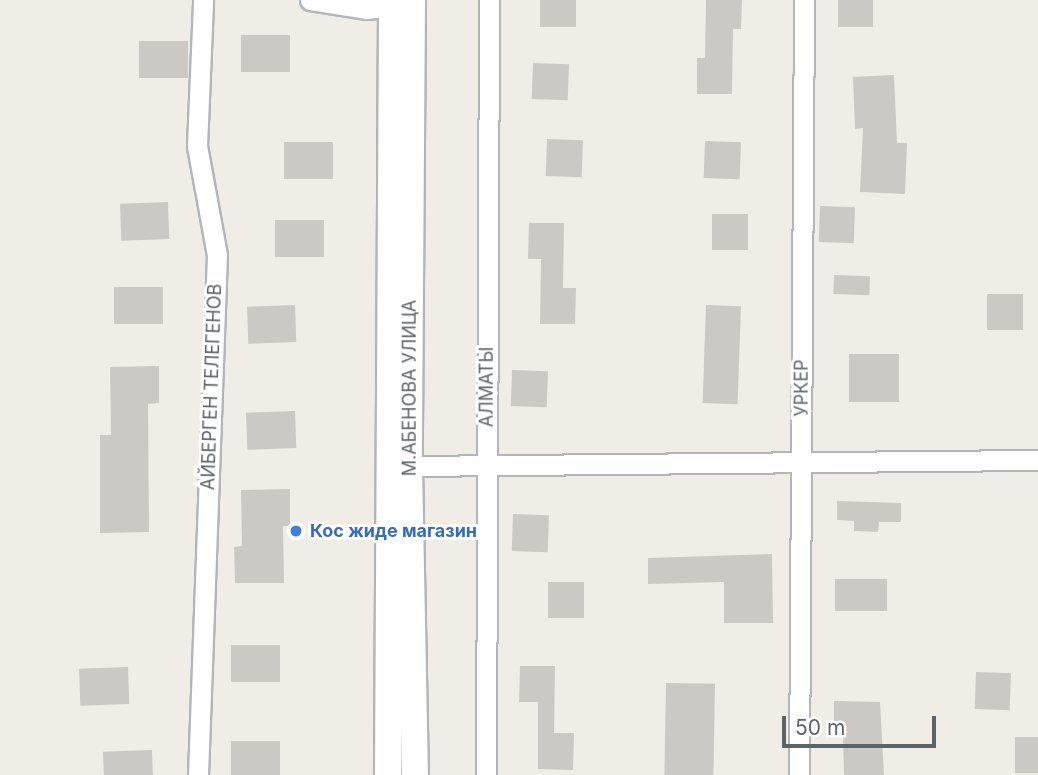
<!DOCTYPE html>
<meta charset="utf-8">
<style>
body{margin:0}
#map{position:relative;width:1038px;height:775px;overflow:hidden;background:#f0ede7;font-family:Inter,sans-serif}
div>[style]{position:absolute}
.building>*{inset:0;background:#ccc8c4;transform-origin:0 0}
.roads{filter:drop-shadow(2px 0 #b2b5b9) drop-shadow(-2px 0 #b2b5b9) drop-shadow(0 2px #b2b5b9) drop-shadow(0 -2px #b2b5b9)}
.minor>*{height:19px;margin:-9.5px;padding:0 9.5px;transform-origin:9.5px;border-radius:9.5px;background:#fff}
.secondary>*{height:26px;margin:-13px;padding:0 13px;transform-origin:13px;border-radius:13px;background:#fff}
.dots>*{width:19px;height:19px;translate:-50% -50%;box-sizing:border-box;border:4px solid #fff;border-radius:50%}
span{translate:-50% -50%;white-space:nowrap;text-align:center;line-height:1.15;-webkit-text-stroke:6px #fff;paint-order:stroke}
.street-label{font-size:18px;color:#5e6367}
.shop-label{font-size:18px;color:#366cbe;font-weight:700}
.left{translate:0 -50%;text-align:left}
.scale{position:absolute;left:782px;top:716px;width:154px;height:32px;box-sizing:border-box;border:4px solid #5e6367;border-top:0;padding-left:9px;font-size:21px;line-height:24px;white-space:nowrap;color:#5e6367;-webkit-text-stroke:5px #fff;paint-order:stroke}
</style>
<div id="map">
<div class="building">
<i style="left:540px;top:0;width:36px;height:27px"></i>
<i style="clip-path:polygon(706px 0,742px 0,741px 29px,733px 29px,732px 94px,697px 94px,697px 58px,705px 58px)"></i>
<i style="left:838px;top:0;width:35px;height:27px"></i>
<i style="left:241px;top:35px;width:49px;height:37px"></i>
<i style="left:188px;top:41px;width:37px;height:49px;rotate:90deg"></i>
<i style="left:533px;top:63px;width:36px;height:36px;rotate:2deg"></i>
<i style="clip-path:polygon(894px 75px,897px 143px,907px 143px,905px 194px,860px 192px,863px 128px,855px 129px,853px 77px)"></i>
<i style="left:547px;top:139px;width:36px;height:37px;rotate:2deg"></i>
<i style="left:705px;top:141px;width:36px;height:37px;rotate:2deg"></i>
<i style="left:333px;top:142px;width:37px;height:49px;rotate:90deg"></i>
<i style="left:168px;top:202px;width:37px;height:48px;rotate:88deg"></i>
<i style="left:820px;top:206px;width:35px;height:36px;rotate:2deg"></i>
<i style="left:712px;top:214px;width:36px;height:36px"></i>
<i style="left:324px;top:220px;width:37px;height:49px;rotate:90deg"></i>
<i style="clip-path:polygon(529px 223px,564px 223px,563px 288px,576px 288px,575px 324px,540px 324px,541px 259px,528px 259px)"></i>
<i style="left:834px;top:275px;width:36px;height:19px;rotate:2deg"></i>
<i style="left:163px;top:287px;width:37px;height:49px;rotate:90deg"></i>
<i style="left:987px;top:294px;width:36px;height:36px"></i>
<i style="left:295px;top:305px;width:37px;height:48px;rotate:88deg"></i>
<i style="left:706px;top:305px;width:35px;height:98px;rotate:2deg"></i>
<i style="left:849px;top:354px;width:50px;height:48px"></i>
<i style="clip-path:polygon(159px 366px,159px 403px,148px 404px,149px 532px,100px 533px,100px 435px,111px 435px,110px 367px)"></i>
<i style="left:512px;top:370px;width:36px;height:36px;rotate:2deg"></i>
<i style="left:295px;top:411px;width:37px;height:49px;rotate:88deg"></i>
<i style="clip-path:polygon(290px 489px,290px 526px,283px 526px,284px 583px,235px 583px,234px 547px,242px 546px,241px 490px)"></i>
<i style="clip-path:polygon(837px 501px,901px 503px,901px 522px,879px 522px,878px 532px,854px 531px,854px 521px,837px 520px)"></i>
<i style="left:513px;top:514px;width:36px;height:37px;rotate:2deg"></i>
<i style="clip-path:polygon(772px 554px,773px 623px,724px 623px,724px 582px,648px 584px,648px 558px)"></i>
<i style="left:887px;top:579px;width:32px;height:52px;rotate:90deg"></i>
<i style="left:548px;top:582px;width:36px;height:36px"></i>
<i style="left:280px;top:645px;width:37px;height:49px;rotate:90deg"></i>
<i style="clip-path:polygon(520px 666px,555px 666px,554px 733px,574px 733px,573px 770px,538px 769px,538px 702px,519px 702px)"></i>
<i style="left:128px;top:667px;width:37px;height:49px;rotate:88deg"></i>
<i style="left:976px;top:672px;width:35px;height:37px;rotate:2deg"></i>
<i style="left:666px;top:683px;width:49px;height:92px;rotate:1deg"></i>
<i style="clip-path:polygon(834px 701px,880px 702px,884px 775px,844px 775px,843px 736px,834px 736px)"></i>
<i style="left:1015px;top:737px;width:23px;height:36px"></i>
<i style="left:280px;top:741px;width:34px;height:49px;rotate:90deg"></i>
<i style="left:152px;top:750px;width:25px;height:49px;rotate:88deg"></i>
</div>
<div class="roads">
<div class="minor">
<i style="left:310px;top:0;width:58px;rotate:9deg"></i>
<i style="left:367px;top:9px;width:25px;rotate:-7deg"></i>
<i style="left:409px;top:466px;width:629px;rotate:-0.55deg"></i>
<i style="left:198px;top:775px;width:520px;rotate:-87.91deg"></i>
<i style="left:217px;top:255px;width:111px;rotate:-100.4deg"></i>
<i style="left:197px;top:146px;width:146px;rotate:-87.6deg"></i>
<i style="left:486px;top:775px;width:775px;rotate:-89.78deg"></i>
<i style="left:799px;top:775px;width:775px;rotate:-89.63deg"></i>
</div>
<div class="secondary">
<i style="left:412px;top:0;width:466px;rotate:90.4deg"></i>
<i style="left:409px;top:466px;width:309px;rotate:88.9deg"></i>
<i style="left:388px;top:775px;width:775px;rotate:-89.7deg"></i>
</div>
</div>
<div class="dots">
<i style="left:296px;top:531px;background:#3f7fe0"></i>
</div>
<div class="street-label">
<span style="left:212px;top:387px;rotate:-88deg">АЙБЕРГЕН ТЕЛЕГЕНОВ</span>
<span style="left:487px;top:387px;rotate:-90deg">АЛМАТЫ</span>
<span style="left:410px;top:388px;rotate:-90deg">М.АБЕНОВА УЛИЦА</span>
<span style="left:802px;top:388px;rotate:-90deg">УРКЕР</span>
</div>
<div class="shop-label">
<span class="left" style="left:310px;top:531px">Кос жиде магазин</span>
</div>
<div class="scale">50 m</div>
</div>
